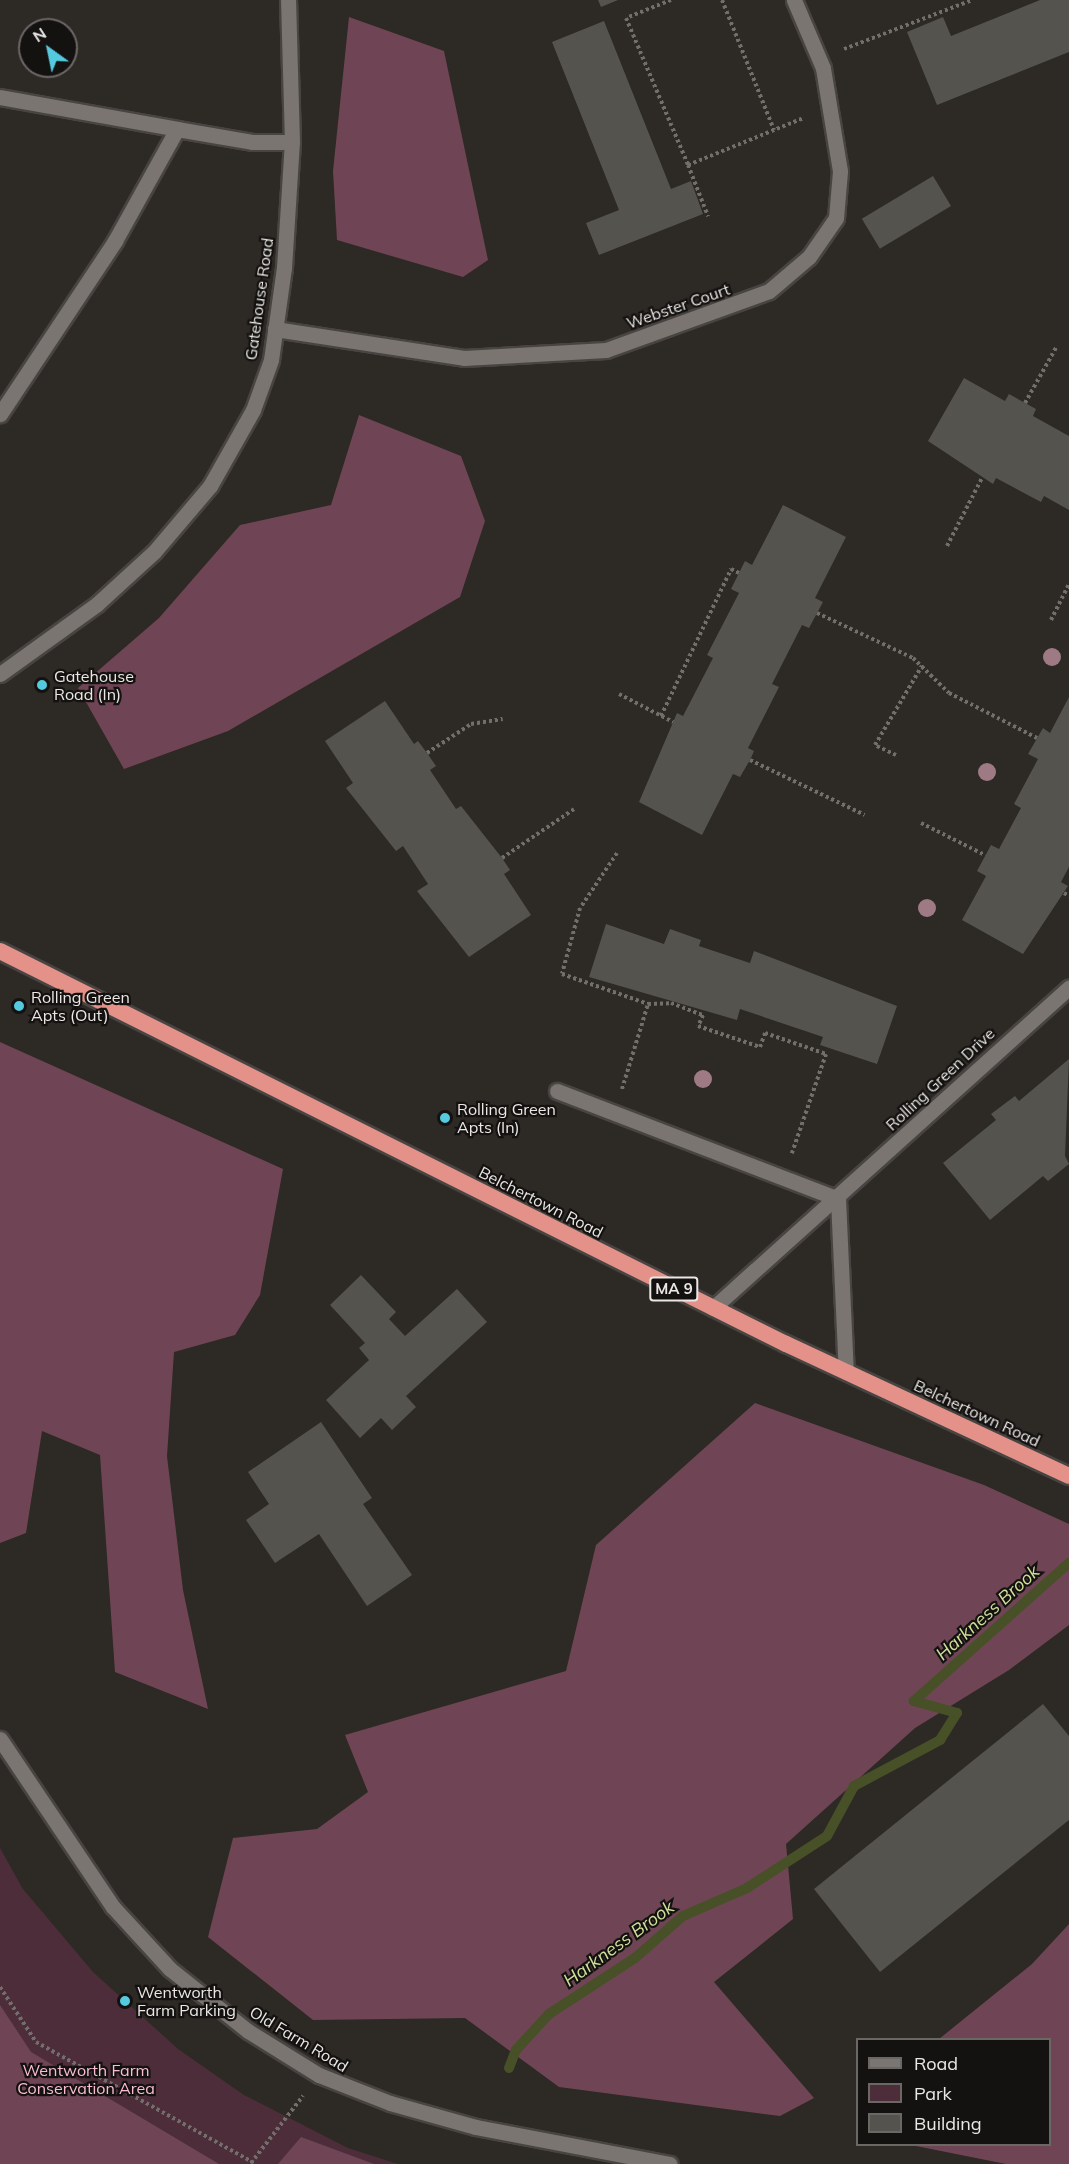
<!DOCTYPE html>
<style>
body{margin:0}
#map{position:relative;width:1069px;height:2164px;overflow:hidden;background:#2d2925;font-family:Mulish,sans-serif}
div>[style]{position:absolute}
.green>*{inset:0;background:#4d2d39}
.forest>*{inset:0;background:#6f4555}
.stream>*{height:10px;margin:-5px;padding:0 5px;transform-origin:5px;border-radius:5px;background:#475027}
.building>*{inset:0;background:#55534d;transform-origin:0 0}
.path>*{height:4px;margin-top:-2px;transform-origin:0;background:repeating-linear-gradient(90deg,#726e6b 0 3px,transparent 0 6px)}
.roads{filter:drop-shadow(2px 0 #484442) drop-shadow(-2px 0 #484442) drop-shadow(0 2px #484442) drop-shadow(0 -2px #484442)}
.service>*{height:15px;margin:-7.5px;padding:0 7.5px;transform-origin:7.5px;border-radius:7.5px;background:#7b7571}
.minor>*{height:15px;margin:-7.5px;padding:0 7.5px;transform-origin:7.5px;border-radius:7.5px;background:#7b7571}
.trunk>*{height:16px;margin:-8px;padding:0 8px;transform-origin:8px;border-radius:8px;background:#e49289}
.trees>*{width:18px;height:18px;margin:-9px;border-radius:50%;background:#9e7a85}
.dots>*{width:16px;height:16px;translate:-50% -50%;box-sizing:border-box;border:3px solid #141210;border-radius:50%}
span{translate:-50% -50%;white-space:nowrap;text-align:center;line-height:1.15;-webkit-text-stroke:4.5px #141210;paint-order:stroke}
.shield-label span{padding:2px 4px;background:#141210;border:2px solid;border-radius:4px;-webkit-text-stroke-width:0}
.shield-label{font-size:15px;color:#eae7e5;font-weight:700}
.street-label{font-size:16px;color:#eae7e5}
.poi-label{font-size:16px;color:#eae7e5}
.left{translate:0 -50%;text-align:left}
.park-label{font-size:16px;color:#fabdd3}
.water-label{font-size:18px;color:#d1e19b;font-style:italic}
.legend{position:absolute;left:856px;top:2038px;width:195px;height:108px;box-sizing:border-box;background:#141210;border:2px solid #6a6765;margin:0;padding:8px 10px;list-style:none;font-size:18px;color:#eae7e5}
.legend li{display:flex;align-items:center;gap:12px;height:30px}
.legend b{width:30px;border:2px solid #6a6765}
.north{position:absolute;left:18px;top:18px;width:60px;height:60px;box-sizing:border-box;background:#141210;border:2px solid #6a6765;border-radius:50%;rotate:327deg;font-size:16px;font-weight:700;line-height:24px;text-align:center;color:#eae7e5}
.north::after{content:'';display:block;margin:auto;width:21px;height:27px;background:#55cadf;clip-path:polygon(50% 0,100% 100%,50% 72%,0 100%)}
</style>
<div id="map">
<div class="green">
<i style="clip-path:polygon(0 1848px,23px 1889px,93px 1972px,178px 2049px,244px 2095px,348px 2148px,398px 2164px,0 2164px)"></i>
</div>
<div class="forest">
<i style="clip-path:polygon(349px 17px,444px 51px,488px 260px,463px 277px,337px 240px,333px 171px)"></i>
<i style="clip-path:polygon(359px 415px,461px 456px,485px 521px,460px 597px,228px 731px,124px 769px,78px 688px,159px 618px,240px 525px,331px 505px)"></i>
<i style="clip-path:polygon(0 1042px,283px 1169px,260px 1295px,235px 1335px,174px 1352px,167px 1456px,183px 1590px,208px 1709px,115px 1672px,100px 1455px,42px 1431px,26px 1533px,0 1543px)"></i>
<i style="clip-path:polygon(755px 1403px,984px 1485px,1069px 1524px,1069px 1625px,1009px 1670px,915px 1728px,786px 1844px,793px 1919px,714px 1982px,814px 2098px,780px 2116px,559px 2087px,465px 2018px,313px 2020px,208px 1937px,233px 1838px,317px 1829px,368px 1792px,345px 1735px,566px 1671px,596px 1545px)"></i>
<i style="clip-path:polygon(1069px 1924px,1069px 2164px,1006px 2164px,911px 2145px,1050px 2144px,1050px 2040px,939px 2039px,1032px 1964px)"></i>
<i style="clip-path:polygon(0 2005px,31px 2052px,219px 2164px,0 2164px)"></i>
<i style="clip-path:polygon(301px 2137px,374px 2164px,278px 2164px)"></i>
</div>
<div class="stream">
<i style="left:509px;top:2068px;width:19px;rotate:-69deg"></i>
<i style="left:516px;top:2050px;width:49px;rotate:-47.5deg"></i>
<i style="left:549px;top:2014px;width:103px;rotate:-33.1deg"></i>
<i style="left:635px;top:1958px;width:64px;rotate:-41.2deg"></i>
<i style="left:683px;top:1916px;width:70px;rotate:-23.6deg"></i>
<i style="left:747px;top:1888px;width:95px;rotate:-33deg"></i>
<i style="left:827px;top:1836px;width:57px;rotate:-61.6deg"></i>
<i style="left:854px;top:1786px;width:98px;rotate:-28.1deg"></i>
<i style="left:940px;top:1740px;width:32px;rotate:-58deg"></i>
<i style="left:957px;top:1713px;width:45px;rotate:-164.4deg"></i>
<i style="left:914px;top:1701px;width:208px;rotate:-41.7deg"></i>
</div>
<div class="building">
<i style="clip-path:polygon(598px 0,618px 0,601px 7px)"></i>
<i style="clip-path:polygon(1040px 0,1069px 0,1069px 52px,937px 105px,907px 32px,943px 17px,951px 36px)"></i>
<i style="clip-path:polygon(604px 21px,671px 189px,691px 181px,703px 214px,599px 255px,586px 223px,619px 210px,552px 42px)"></i>
<i style="left:933px;top:176px;width:35px;height:83px;rotate:59deg"></i>
<i style="clip-path:polygon(964px 378px,1005px 401px,1009px 394px,1025px 403px,1036px 409px,1033px 416px,1069px 436px,1069px 510px,1044px 496px,1041px 502px,996px 478px,993px 484px,928px 441px)"></i>
<i style="clip-path:polygon(783px 505px,846px 537px,815px 598px,823px 602px,809px 628px,802px 625px,772px 684px,779px 687px,748px 748px,754px 751px,750px 760px,740px 777px,733px 774px,702px 835px,639px 802px,677px 713px,683px 716px,713px 658px,707px 655px,739px 593px,731px 589px,745px 561px,752px 565px)"></i>
<i style="clip-path:polygon(1069px 697px,1069px 867px,1061px 882px,1068px 886px,1023px 954px,962px 920px,986px 876px,977px 871px,991px 845px,999px 849px,1021px 808px,1014px 804px,1038px 759px,1028px 754px,1043px 728px,1050px 733px)"></i>
<i style="clip-path:polygon(385px 701px,414px 744px,418px 741px,427px 753px,436px 766px,430px 770px,456px 809px,461px 806px,502px 858px,510px 870px,504px 874px,531px 915px,469px 957px,417px 891px,428px 884px,403px 846px,396px 851px,346px 788px,353px 783px,325px 741px)"></i>
<i style="clip-path:polygon(606px 924px,664px 944px,670px 929px,701px 940px,699px 946px,750px 963px,754px 951px,897px 1006px,877px 1064px,820px 1045px,823px 1037px,740px 1009px,737px 1020px,589px 977px)"></i>
<i style="clip-path:polygon(1069px 1059px,1065px 1156px,1069px 1164px,1048px 1181px,1043px 1176px,990px 1220px,943px 1163px,996px 1120px,991px 1114px,1015px 1096px,1019px 1101px)"></i>
<i style="clip-path:polygon(361px 1275px,396px 1312px,389px 1319px,405px 1336px,457px 1289px,487px 1322px,406px 1396px,416px 1407px,392px 1430px,381px 1418px,360px 1438px,326px 1400px,369px 1360px,359px 1348px,365px 1343px,330px 1305px)"></i>
<i style="clip-path:polygon(321px 1422px,372px 1498px,363px 1504px,412px 1575px,367px 1606px,319px 1534px,275px 1563px,246px 1520px,269px 1504px,248px 1472px)"></i>
<i style="clip-path:polygon(1043px 1704px,1069px 1736px,1069px 1820px,880px 1972px,814px 1889px)"></i>
</div>
<div class="path">
<i style="left:671px;top:0;width:48px;rotate:158.2deg"></i>
<i style="left:626px;top:18px;width:160px;rotate:67.1deg"></i>
<i style="left:688px;top:165px;width:125px;rotate:-22.1deg"></i>
<i style="left:722px;top:0;width:140px;rotate:68.2deg"></i>
<i style="left:844px;top:49px;width:137px;rotate:-20.9deg"></i>
<i style="left:688px;top:165px;width:55px;rotate:68.6deg"></i>
<i style="left:1025px;top:403px;width:65px;rotate:-60.7deg"></i>
<i style="left:947px;top:546px;width:76px;rotate:-62.8deg"></i>
<i style="left:817px;top:613px;width:106px;rotate:25.1deg"></i>
<i style="left:913px;top:658px;width:50px;rotate:44.2deg"></i>
<i style="left:949px;top:693px;width:99px;rotate:27.1deg"></i>
<i style="left:1051px;top:620px;width:40px;rotate:-63.4deg"></i>
<i style="left:619px;top:694px;width:61px;rotate:27.4deg"></i>
<i style="left:661px;top:716px;width:163px;rotate:-64.5deg"></i>
<i style="left:731px;top:569px;width:9px;rotate:27deg"></i>
<i style="left:427px;top:753px;width:53px;rotate:-33.4deg"></i>
<i style="left:471px;top:724px;width:32px;rotate:-9deg"></i>
<i style="left:896px;top:755px;width:23px;rotate:-155deg"></i>
<i style="left:875px;top:745px;width:92px;rotate:-59.3deg"></i>
<i style="left:750px;top:760px;width:127px;rotate:25.6deg"></i>
<i style="left:921px;top:823px;width:72px;rotate:26.6deg"></i>
<i style="left:617px;top:853px;width:66px;rotate:123.9deg"></i>
<i style="left:580px;top:908px;width:68px;rotate:105.3deg"></i>
<i style="left:562px;top:974px;width:91px;rotate:19.2deg"></i>
<i style="left:648px;top:1004px;width:23px;rotate:-2deg"></i>
<i style="left:671px;top:1003px;width:34px;rotate:21deg"></i>
<i style="left:703px;top:1015px;width:12px;rotate:114deg"></i>
<i style="left:698px;top:1026px;width:65px;rotate:18.7deg"></i>
<i style="left:760px;top:1047px;width:15px;rotate:-70deg"></i>
<i style="left:765px;top:1033px;width:65px;rotate:19deg"></i>
<i style="left:826px;top:1054px;width:105px;rotate:109deg"></i>
<i style="left:502px;top:858px;width:87px;rotate:-34.2deg"></i>
<i style="left:1064px;top:893px;width:6px;rotate:31deg"></i>
<i style="left:622px;top:1089px;width:89px;rotate:-73deg"></i>
<i style="left:0;top:1987px;width:66px;rotate:56.8deg"></i>
<i style="left:36px;top:2042px;width:252px;rotate:29deg"></i>
<i style="left:251px;top:2163px;width:85px;rotate:-52.2deg"></i>
</div>
<div class="roads">
<div class="service">
<i style="left:0;top:97px;width:180px;rotate:10.2deg"></i>
<i style="left:177px;top:129px;width:128px;rotate:119deg"></i>
<i style="left:115px;top:241px;width:208px;rotate:123.6deg"></i>
<i style="left:177px;top:129px;width:76px;rotate:9.8deg"></i>
<i style="left:252px;top:142px;width:40px"></i>
<i style="left:557px;top:1091px;width:301px;rotate:21deg"></i>
</div>
<div class="minor">
<i style="left:275px;top:329px;width:191px;rotate:8.7deg"></i>
<i style="left:464px;top:358px;width:142px;rotate:-3.2deg"></i>
<i style="left:606px;top:350px;width:173px;rotate:-19.9deg"></i>
<i style="left:769px;top:291px;width:52px;rotate:-40.4deg"></i>
<i style="left:809px;top:257px;width:47px;rotate:-55.3deg"></i>
<i style="left:836px;top:218px;width:47px;rotate:-85.1deg"></i>
<i style="left:840px;top:171px;width:104px;rotate:-99.4deg"></i>
<i style="left:823px;top:68px;width:74px;rotate:-113.1deg"></i>
<i style="left:0;top:674px;width:120px;rotate:-35.8deg"></i>
<i style="left:97px;top:604px;width:77px;rotate:-42.4deg"></i>
<i style="left:154px;top:552px;width:87px;rotate:-49.7deg"></i>
<i style="left:210px;top:486px;width:87px;rotate:-60.5deg"></i>
<i style="left:253px;top:410px;width:53px;rotate:-70.2deg"></i>
<i style="left:271px;top:360px;width:93px;rotate:-82deg"></i>
<i style="left:284px;top:268px;width:126px;rotate:-86.4deg"></i>
<i style="left:292px;top:142px;width:142px;rotate:-91.6deg"></i>
<i style="left:838px;top:1199px;width:173px;rotate:87.4deg"></i>
<i style="left:713px;top:1308px;width:479px;rotate:-42deg"></i>
<i style="left:0;top:1739px;width:202px;rotate:56.1deg"></i>
<i style="left:113px;top:1907px;width:84px;rotate:47.4deg"></i>
<i style="left:170px;top:1969px;width:100px;rotate:38.5deg"></i>
<i style="left:248px;top:2031px;width:84px;rotate:31.8deg"></i>
<i style="left:319px;top:2075px;width:76px;rotate:21.5deg"></i>
<i style="left:390px;top:2103px;width:89px;rotate:15.6deg"></i>
<i style="left:476px;top:2127px;width:197px;rotate:10.8deg"></i>
</div>
<div class="trunk">
<i style="left:0;top:951px;width:879px;rotate:26.57deg"></i>
<i style="left:786px;top:1344px;width:312px;rotate:25deg"></i>
</div>
</div>
<div class="trees">
<i style="left:1052px;top:657px"></i>
<i style="left:987px;top:772px"></i>
<i style="left:927px;top:908px"></i>
<i style="left:703px;top:1079px"></i>
</div>
<div class="dots">
<i style="left:42px;top:685px;background:#55cadf"></i>
<i style="left:19px;top:1006px;background:#55cadf"></i>
<i style="left:445px;top:1118px;background:#55cadf"></i>
<i style="left:125px;top:2001px;background:#55cadf"></i>
</div>
<div class="shield-label">
<span style="left:674px;top:1289px">MA 9</span>
</div>
<div class="street-label">
<span style="left:259px;top:299px;rotate:-82deg">Gatehouse Road</span>
<span style="left:678px;top:306px;rotate:-19deg">Webster Court</span>
<span style="left:940px;top:1079px;rotate:-43deg">Rolling Green Drive</span>
<span style="left:541px;top:1202px;rotate:27deg">Belchertown Road</span>
<span style="left:977px;top:1413px;rotate:25deg">Belchertown Road</span>
<span style="left:299px;top:2039px;rotate:31deg">Old Farm Road</span>
</div>
<div class="poi-label">
<span class="left" style="left:54px;top:685px">Gatehouse<br>Road (In)</span>
<span class="left" style="left:31px;top:1006px">Rolling Green<br>Apts (Out)</span>
<span class="left" style="left:457px;top:1118px">Rolling Green<br>Apts (In)</span>
<span class="left" style="left:137px;top:2001px">Wentworth<br>Farm Parking</span>
</div>
<div class="park-label">
<span style="left:86px;top:2079px">Wentworth Farm<br>Conservation Area</span>
</div>
<div class="water-label">
<span style="left:988px;top:1613px;rotate:-42deg">Harkness Brook</span>
<span style="left:619px;top:1944px;rotate:-36deg">Harkness Brook</span>
</div>
<ul class="legend">
<li><b style="height:8px;background:#7b7571"></b>Road</li>
<li><b style="height:16px;background:#4d2d39"></b>Park</li>
<li><b style="height:16px;background:#55534d"></b>Building</li>
</ul>
<div class="north">N</div>
</div>
